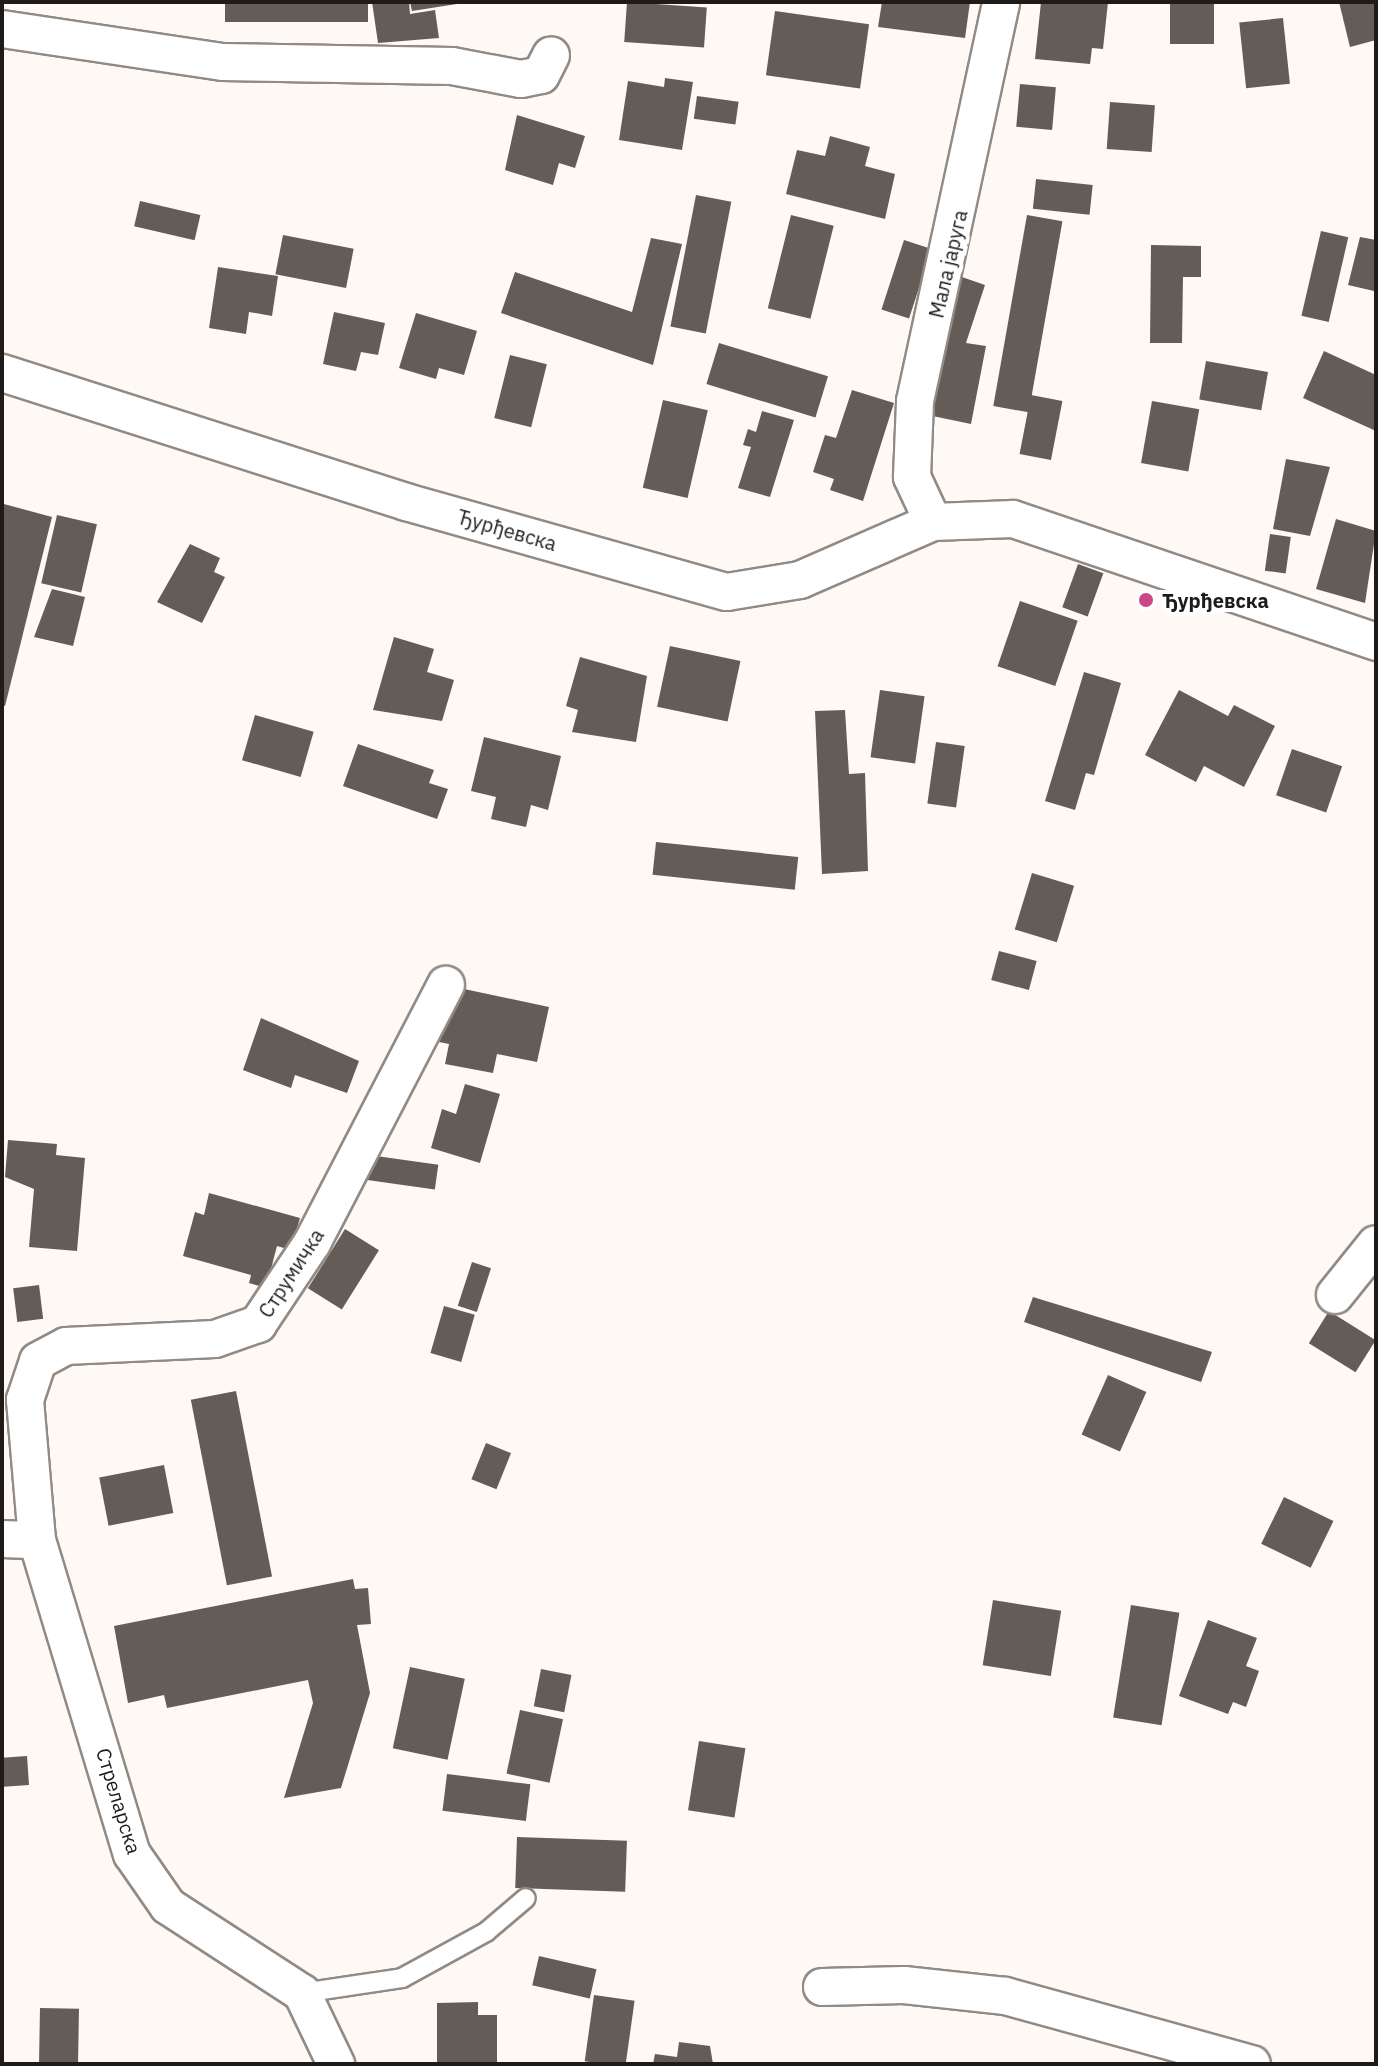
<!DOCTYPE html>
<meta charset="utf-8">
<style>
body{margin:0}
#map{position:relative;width:1378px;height:2066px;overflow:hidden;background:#fef9f5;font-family:"IBM Plex Sans",sans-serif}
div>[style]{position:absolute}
.building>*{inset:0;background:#645c57;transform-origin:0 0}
.roads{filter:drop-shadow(2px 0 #928a84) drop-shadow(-2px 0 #928a84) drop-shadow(0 2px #928a84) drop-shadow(0 -2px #928a84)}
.lane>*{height:18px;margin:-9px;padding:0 9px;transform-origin:9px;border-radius:9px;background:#fff}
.street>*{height:36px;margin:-18px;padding:0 18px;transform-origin:18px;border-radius:18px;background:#fff}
.dots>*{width:22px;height:22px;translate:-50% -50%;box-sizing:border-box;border:4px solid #fff;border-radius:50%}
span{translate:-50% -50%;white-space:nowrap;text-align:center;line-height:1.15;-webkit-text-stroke:8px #fff;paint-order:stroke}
.street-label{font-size:20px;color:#1e1b19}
.poi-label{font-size:20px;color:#1e1b19;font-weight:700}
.left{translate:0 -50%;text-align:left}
.frame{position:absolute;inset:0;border:4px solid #1e1b19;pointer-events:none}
</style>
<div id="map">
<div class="building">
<i style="left:225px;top:2px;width:143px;height:20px"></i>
<i style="clip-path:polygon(372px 2px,409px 2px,410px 14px,435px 10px,439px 38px,378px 43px)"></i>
<i style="clip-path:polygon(410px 2px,457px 2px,457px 4px,412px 11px)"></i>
<i style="left:627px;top:2px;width:80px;height:40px;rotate:4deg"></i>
<i style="clip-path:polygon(882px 2px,970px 2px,965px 38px,878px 27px)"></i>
<i style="clip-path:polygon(1041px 2px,1108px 2px,1103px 49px,1092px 48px,1090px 64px,1035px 59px)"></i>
<i style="left:1170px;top:2px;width:44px;height:42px"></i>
<i style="clip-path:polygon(1339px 2px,1376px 2px,1376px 40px,1350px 47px)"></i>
<i style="left:775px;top:11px;width:95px;height:65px;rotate:8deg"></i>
<i style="left:1283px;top:18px;width:66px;height:44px;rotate:84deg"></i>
<i style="clip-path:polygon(665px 78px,693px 82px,682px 150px,619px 140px,628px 81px,664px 87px)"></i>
<i style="left:1020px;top:84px;width:36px;height:43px;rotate:5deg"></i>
<i style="left:697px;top:96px;width:42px;height:23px;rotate:8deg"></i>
<i style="left:1110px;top:102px;width:45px;height:47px;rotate:4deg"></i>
<i style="clip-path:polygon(517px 115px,585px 136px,575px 168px,559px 163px,553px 185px,505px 170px)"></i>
<i style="clip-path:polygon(830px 136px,870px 147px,865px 166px,895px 174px,885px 219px,786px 194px,797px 150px,825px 156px)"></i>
<i style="left:1036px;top:179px;width:57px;height:30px;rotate:6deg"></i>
<i style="left:696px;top:195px;width:36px;height:134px;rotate:11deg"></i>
<i style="left:140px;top:201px;width:62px;height:26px;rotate:13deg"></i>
<i style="left:791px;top:215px;width:44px;height:96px;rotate:14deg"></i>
<i style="left:1027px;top:215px;width:36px;height:194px;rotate:10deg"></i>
<i style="left:1321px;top:231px;width:28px;height:87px;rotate:13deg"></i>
<i style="left:283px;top:235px;width:72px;height:40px;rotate:11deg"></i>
<i style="clip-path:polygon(1360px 237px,1376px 240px,1374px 291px,1348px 285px)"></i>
<i style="clip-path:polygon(651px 238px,682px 244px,653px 365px,501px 313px,515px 272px,632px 312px)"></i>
<i style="left:904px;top:240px;width:29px;height:73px;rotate:18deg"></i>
<i style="clip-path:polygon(1151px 245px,1201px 246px,1201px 277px,1183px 277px,1182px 343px,1150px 343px)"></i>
<i style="clip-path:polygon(218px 267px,278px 276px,272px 316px,249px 312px,246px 334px,209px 328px)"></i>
<i style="clip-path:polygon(959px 276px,985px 285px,966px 343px,986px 346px,971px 424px,923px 414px)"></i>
<i style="clip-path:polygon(334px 312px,385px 323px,378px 355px,361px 352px,356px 371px,323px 364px)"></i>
<i style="clip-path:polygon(416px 313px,477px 331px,464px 375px,439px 368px,436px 379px,399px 368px)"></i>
<i style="left:719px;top:343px;width:114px;height:43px;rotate:17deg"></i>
<i style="clip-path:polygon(1324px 351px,1376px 375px,1376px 431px,1303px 398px)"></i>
<i style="left:510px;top:355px;width:38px;height:65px;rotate:14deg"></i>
<i style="left:1206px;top:361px;width:63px;height:39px;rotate:10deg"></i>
<i style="clip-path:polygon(852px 390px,894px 403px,863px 501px,830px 490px,834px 479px,813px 472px,825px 435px,836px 438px)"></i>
<i style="left:1031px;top:395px;width:32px;height:60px;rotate:11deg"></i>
<i style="left:663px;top:400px;width:46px;height:90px;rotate:13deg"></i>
<i style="left:1152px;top:401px;width:48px;height:63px;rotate:10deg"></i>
<i style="clip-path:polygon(762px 411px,794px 420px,770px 497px,738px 488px,751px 447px,743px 445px,748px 429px,756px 432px)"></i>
<i style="clip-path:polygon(1286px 459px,1330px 467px,1310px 536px,1273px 529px)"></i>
<i style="clip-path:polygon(4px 504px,52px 517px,5px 706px,2px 705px)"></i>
<i style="left:57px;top:515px;width:41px;height:70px;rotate:13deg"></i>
<i style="clip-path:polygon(1336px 519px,1376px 531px,1365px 603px,1316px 589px)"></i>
<i style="left:1270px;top:534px;width:21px;height:37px;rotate:8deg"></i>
<i style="clip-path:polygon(190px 544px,220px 558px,214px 572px,225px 577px,202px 623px,157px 602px)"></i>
<i style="left:1078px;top:564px;width:27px;height:46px;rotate:20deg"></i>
<i style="clip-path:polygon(52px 589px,85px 597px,73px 646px,34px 637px)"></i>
<i style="left:1020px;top:601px;width:61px;height:69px;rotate:19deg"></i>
<i style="clip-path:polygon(394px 637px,434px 649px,427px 672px,454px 680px,442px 721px,373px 710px)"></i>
<i style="left:670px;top:646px;width:72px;height:62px;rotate:12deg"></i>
<i style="clip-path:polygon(580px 657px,647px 676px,636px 742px,572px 732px,578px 710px,566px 706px)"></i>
<i style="clip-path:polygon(1084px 672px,1121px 683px,1094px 775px,1086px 773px,1075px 810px,1045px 801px)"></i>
<i style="left:880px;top:690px;width:45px;height:68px;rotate:8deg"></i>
<i style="clip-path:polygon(1179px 690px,1228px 716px,1234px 705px,1275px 726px,1244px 787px,1204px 766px,1196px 782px,1145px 755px)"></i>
<i style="clip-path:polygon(845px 710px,849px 774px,865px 773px,868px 871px,822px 874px,815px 711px)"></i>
<i style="left:255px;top:715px;width:61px;height:47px;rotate:16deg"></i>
<i style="clip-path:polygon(484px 737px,561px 756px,548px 810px,531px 805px,526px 827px,491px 819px,496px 797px,471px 791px)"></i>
<i style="left:936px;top:742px;width:29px;height:62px;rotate:8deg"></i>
<i style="clip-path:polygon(358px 744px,434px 770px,429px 783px,448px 789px,437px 819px,343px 786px)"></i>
<i style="left:1292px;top:749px;width:53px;height:49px;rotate:19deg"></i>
<i style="left:656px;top:842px;width:143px;height:33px;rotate:6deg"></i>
<i style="left:1032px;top:873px;width:44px;height:59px;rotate:17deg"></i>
<i style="left:999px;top:951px;width:39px;height:30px;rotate:15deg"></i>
<i style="clip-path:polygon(450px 986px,549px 1007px,537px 1062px,497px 1054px,493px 1073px,445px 1064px,449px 1044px,439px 1042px)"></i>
<i style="clip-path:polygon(261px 1018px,359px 1061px,347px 1093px,295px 1075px,291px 1088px,243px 1070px)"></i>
<i style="clip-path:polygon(465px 1084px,500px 1094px,480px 1163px,431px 1148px,442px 1109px,456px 1114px)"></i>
<i style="clip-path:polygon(8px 1140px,57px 1144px,56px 1155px,85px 1158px,77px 1251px,29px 1247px,34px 1189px,5px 1177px)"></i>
<i style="left:369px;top:1155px;width:70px;height:25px;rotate:8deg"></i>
<i style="clip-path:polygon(209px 1193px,300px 1218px,291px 1250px,277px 1246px,266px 1288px,249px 1283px,251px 1275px,183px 1256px,195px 1212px,204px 1215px)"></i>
<i style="left:345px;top:1229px;width:40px;height:70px;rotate:32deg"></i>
<i style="left:472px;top:1262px;width:20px;height:46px;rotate:18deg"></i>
<i style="left:39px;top:1285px;width:34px;height:26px;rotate:83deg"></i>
<i style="clip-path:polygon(1033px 1297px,1212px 1352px,1201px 1382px,1024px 1322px)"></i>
<i style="left:444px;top:1306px;width:32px;height:49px;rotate:16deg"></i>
<i style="left:1329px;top:1311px;width:55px;height:38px;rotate:32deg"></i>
<i style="left:1108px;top:1375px;width:42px;height:65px;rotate:24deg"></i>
<i style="left:236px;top:1391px;width:189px;height:46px;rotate:79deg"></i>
<i style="left:486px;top:1443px;width:27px;height:39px;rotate:22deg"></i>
<i style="left:164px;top:1465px;width:49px;height:66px;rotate:79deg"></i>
<i style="left:1284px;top:1497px;width:55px;height:52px;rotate:26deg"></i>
<i style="clip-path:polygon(353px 1579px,355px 1589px,368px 1588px,371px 1624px,357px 1625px,370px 1693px,341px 1788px,284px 1798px,313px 1703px,308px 1680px,167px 1708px,164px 1695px,128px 1703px,114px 1626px)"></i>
<i style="left:993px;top:1600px;width:69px;height:66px;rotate:9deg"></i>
<i style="left:1131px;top:1605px;width:49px;height:114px;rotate:9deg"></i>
<i style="clip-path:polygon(1208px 1620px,1257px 1638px,1246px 1666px,1259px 1671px,1246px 1707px,1233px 1702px,1228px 1714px,1179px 1696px)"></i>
<i style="left:410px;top:1667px;width:56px;height:83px;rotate:12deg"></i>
<i style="left:541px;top:1669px;width:31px;height:38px;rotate:11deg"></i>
<i style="left:520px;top:1710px;width:44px;height:65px;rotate:12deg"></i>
<i style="left:699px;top:1741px;width:47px;height:70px;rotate:9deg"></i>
<i style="left:27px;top:1756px;width:29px;height:25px;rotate:86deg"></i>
<i style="left:447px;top:1774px;width:84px;height:37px;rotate:7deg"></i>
<i style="left:517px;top:1837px;width:110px;height:51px;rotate:2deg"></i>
<i style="left:539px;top:1956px;width:59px;height:30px;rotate:13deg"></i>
<i style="left:594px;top:1995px;width:41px;height:67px;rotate:8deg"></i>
<i style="clip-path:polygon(478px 2002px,478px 2015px,497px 2015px,497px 2062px,437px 2064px,437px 2003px)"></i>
<i style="left:40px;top:2008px;width:39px;height:56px;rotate:1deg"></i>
<i style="clip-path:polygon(679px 2042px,710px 2046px,713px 2064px,653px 2064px,655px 2054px,677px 2057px)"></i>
</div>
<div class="roads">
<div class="lane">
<i style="left:302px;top:1993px;width:101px;rotate:-8.5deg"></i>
<i style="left:402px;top:1978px;width:96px;rotate:-28.7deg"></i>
<i style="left:486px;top:1932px;width:52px;rotate:-40.4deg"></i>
</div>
<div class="street">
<i style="left:2px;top:29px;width:223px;rotate:8.5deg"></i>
<i style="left:223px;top:62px;width:229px;rotate:1deg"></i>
<i style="left:452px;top:66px;width:70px;rotate:10.7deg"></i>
<i style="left:521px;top:79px;width:20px;rotate:-11deg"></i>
<i style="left:541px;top:75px;width:22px;rotate:-63deg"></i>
<i style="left:2px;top:373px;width:424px;rotate:17.7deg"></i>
<i style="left:406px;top:502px;width:333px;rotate:15.7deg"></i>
<i style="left:727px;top:592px;width:74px;rotate:-9.3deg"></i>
<i style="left:800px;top:580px;width:145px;rotate:-23.6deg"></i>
<i style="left:933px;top:522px;width:80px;rotate:-2.1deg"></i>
<i style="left:1013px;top:519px;width:383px;rotate:18.7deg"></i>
<i style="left:933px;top:522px;width:50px;rotate:-115deg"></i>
<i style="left:912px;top:477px;width:76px;rotate:-87.7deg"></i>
<i style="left:915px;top:401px;width:408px;rotate:-77.8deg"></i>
<i style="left:1335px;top:1295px;width:65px;rotate:-51.2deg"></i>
<i style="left:2px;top:1539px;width:35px;rotate:2deg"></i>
<i style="left:37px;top:1540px;width:328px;rotate:73.2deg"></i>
<i style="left:132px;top:1854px;width:63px;rotate:55.3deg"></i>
<i style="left:168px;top:1906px;width:160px;rotate:33deg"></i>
<i style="left:302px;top:1993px;width:79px;rotate:64.4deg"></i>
<i style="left:37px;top:1540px;width:141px;rotate:-94.9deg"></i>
<i style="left:25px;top:1400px;width:41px;rotate:-71.6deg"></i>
<i style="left:38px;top:1361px;width:32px;rotate:-28deg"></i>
<i style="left:66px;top:1346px;width:149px;rotate:-2.7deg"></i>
<i style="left:215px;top:1339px;width:46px;rotate:-19.2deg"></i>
<i style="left:258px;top:1324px;width:97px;rotate:-56.3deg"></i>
<i style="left:312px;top:1243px;width:291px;rotate:-62.6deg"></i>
<i style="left:822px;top:1987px;width:82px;rotate:-1.4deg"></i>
<i style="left:904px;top:1985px;width:102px;rotate:6.2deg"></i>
<i style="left:1005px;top:1996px;width:256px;rotate:15.4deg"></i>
</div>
</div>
<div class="dots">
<i style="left:1146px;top:600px;background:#cc4686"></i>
</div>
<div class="street-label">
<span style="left:948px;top:264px;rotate:-77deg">Мала јаруга</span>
<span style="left:507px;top:530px;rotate:16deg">Ђурђевска</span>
<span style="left:291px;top:1273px;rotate:-57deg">Струмичка</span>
<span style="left:119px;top:1801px;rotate:73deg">Стреларска</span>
</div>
<div class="poi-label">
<span class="left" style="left:1162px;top:600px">Ђурђевска</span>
</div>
<div class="frame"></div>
</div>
